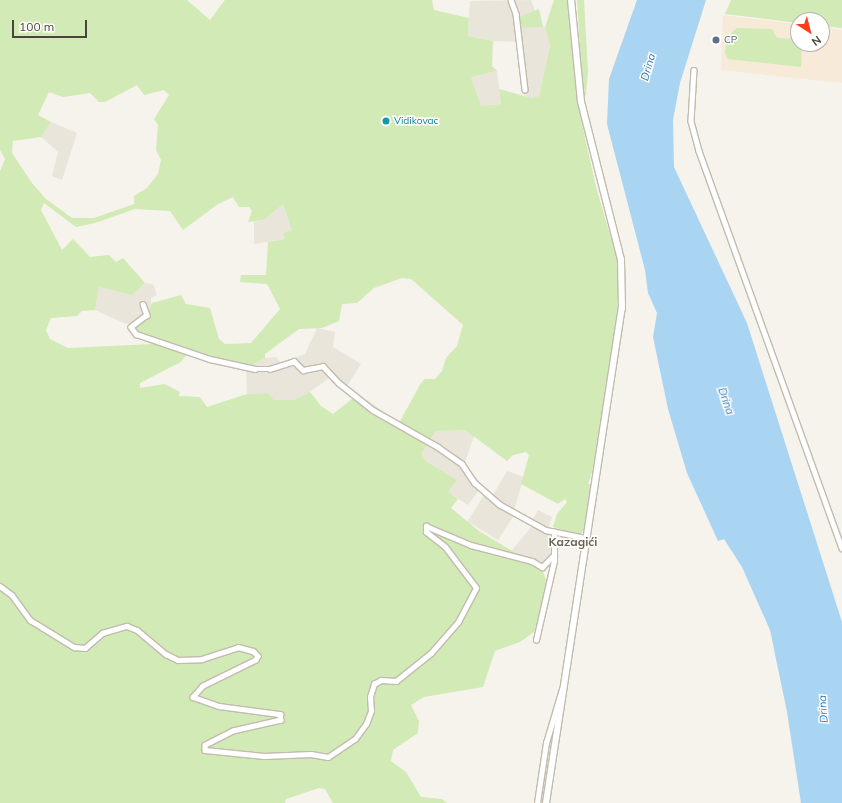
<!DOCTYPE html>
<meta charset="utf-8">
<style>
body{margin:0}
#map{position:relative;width:842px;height:803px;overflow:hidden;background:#f6f3ec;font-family:Mulish,sans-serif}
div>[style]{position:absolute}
.residential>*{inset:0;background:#eae5da;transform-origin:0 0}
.commercial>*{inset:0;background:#f7ead8}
.green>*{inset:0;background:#d2eab5}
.water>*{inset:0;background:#a9d4f2}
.roads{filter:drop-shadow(1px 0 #c2bbae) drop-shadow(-1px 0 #c2bbae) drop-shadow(0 1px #c2bbae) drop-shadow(0 -1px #c2bbae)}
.minor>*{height:4.5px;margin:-2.25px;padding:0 2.25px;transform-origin:2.25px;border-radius:2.25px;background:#fff}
.tertiary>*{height:5.5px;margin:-2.75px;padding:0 2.75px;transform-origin:2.75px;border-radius:2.75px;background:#fff}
.dots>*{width:11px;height:11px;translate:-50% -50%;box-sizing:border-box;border:2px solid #fff;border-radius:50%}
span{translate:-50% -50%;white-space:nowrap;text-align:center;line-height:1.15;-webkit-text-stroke:3px #fff;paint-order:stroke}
.service-label{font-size:10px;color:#4e5e75}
.left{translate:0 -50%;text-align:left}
.culture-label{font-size:10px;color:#0d838f}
.water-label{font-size:11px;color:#2e7ab2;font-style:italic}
.quarter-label{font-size:12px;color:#6e6250;font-weight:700}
.north{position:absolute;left:790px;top:12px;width:40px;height:40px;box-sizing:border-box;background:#fff;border:1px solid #b7b4b0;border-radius:50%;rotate:144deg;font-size:11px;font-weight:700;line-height:16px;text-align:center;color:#4b4439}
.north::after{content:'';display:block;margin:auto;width:14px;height:18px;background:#fc3f1d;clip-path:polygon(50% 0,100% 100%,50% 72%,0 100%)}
.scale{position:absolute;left:12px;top:20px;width:75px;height:18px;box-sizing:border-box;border:2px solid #4b4439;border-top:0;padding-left:5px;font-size:12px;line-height:14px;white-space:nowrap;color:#4b4439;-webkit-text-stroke:3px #fff;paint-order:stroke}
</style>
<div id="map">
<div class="residential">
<i style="clip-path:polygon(531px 0,535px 11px,515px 18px,545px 27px,550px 46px,539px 96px,531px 98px,524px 96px,518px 42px,493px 41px,468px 36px,470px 1px)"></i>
<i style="clip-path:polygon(497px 71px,501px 104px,481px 106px,471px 77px)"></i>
<i style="clip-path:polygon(51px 122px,77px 133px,62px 180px,52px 176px,58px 152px,41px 137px)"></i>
<i style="clip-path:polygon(283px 204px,292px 231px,285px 239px,254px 244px,254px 222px,264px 220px)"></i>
<i style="clip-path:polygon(145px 283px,153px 284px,157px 295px,151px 298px,151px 311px,146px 319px,133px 327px,95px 310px,99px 287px,132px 295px)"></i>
<i style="clip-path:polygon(317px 328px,335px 332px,333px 347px,361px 364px,347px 386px,333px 375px,310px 392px,293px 400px,274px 400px,268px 393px,247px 394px,246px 369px,265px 358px,276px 357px,281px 363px,305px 354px)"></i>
<i style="clip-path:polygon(465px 430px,474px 436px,463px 468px,479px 490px,468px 505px,448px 492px,456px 480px,427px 462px,421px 454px,436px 431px)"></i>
<i style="clip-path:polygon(507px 471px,524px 477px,514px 510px,492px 497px)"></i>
<i style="left:484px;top:495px;width:36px;height:31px;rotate:32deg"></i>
<i style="clip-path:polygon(538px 510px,552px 517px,548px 529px,532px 520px)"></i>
<i style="clip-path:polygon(533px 525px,551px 535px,552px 556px,542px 565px,511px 551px)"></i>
</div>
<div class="commercial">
<i style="clip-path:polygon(723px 15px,798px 24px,798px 44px,822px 44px,822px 27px,842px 30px,842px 83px,721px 70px)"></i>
</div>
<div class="green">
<i style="clip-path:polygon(evenodd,0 0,187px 0,210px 20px,225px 0,432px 0,434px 10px,469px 18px,468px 36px,493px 41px,492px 66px,497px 71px,471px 77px,481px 106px,501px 104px,499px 89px,531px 98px,539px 96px,550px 46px,545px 27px,554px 0,567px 0,577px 101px,596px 187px,618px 262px,617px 311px,595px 463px,588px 484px,593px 484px,584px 529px,580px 536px,553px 527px,557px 514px,567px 502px,565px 499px,558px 504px,521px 484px,529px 455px,526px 452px,513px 455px,507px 461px,465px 430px,436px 431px,421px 454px,427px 462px,457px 480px,448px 492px,458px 499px,451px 508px,479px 531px,542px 569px,548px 586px,534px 632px,520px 642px,495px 651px,483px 687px,424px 697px,411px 705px,419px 721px,418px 733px,393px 750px,391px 761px,406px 772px,421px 797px,442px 799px,447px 803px,333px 803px,325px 789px,319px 788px,286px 799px,285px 803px,0 803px,0 171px,5px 159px,0 150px,0 0,137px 85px,144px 95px,164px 90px,169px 95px,154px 119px,158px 125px,156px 150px,161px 160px,158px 174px,147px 188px,134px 196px,134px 204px,94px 218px,72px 218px,46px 199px,32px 183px,12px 153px,13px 141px,41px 137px,51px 122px,38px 115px,49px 92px,63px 97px,90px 93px,99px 102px,105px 102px,137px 85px,0 0,233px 197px,239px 207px,249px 207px,252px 211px,248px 222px,264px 220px,283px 204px,292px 231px,283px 233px,285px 239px,268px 242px,266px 275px,241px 275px,240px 282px,267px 284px,280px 309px,251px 343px,225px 344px,219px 339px,210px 308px,186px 304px,181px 295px,152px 303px,146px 319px,133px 327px,136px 337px,152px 344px,68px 348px,50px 339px,46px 330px,51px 318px,77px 316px,82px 311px,95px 310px,99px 287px,132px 295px,145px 283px,123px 258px,116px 262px,109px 255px,90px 257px,73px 239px,62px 250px,41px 210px,44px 203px,76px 227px,95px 223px,135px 209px,170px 211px,183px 230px,218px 204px,233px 197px,0 0,402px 278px,411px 279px,463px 325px,457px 346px,446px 358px,442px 371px,435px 379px,425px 379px,421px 383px,399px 423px,358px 394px,333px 414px,321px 406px,310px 392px,293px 400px,274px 400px,268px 393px,247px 394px,207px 407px,200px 397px,179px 396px,180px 392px,165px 384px,140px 388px,140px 383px,181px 362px,188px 353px,246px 369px,265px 358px,265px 354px,299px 329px,322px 328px,339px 321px,342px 304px,357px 303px,374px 288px,402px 278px)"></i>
<i style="clip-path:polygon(577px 0,584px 0,588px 72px,586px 95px,583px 96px)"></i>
<i style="clip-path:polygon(731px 0,842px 0,842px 28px,822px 26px,822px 20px,798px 20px,798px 23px,725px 14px)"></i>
<i style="clip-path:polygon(539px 9px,543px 27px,516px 28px,515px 18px)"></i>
<i style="clip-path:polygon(737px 28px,772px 29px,777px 38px,798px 39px,798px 44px,802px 44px,801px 67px,728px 59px,725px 53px,727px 37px)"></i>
</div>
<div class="water">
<i style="clip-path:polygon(637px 0,706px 0,680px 83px,673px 120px,674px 167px,747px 323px,842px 622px,842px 803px,801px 803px,787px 712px,770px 630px,742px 567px,724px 539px,718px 541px,687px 473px,668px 409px,653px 337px,657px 313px,648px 293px,645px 270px,607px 124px,609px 79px)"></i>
</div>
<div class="roads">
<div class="minor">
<i style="left:511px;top:0;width:15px;rotate:70deg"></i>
<i style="left:516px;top:14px;width:76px;rotate:83.2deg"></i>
<i style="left:694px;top:70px;width:51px;rotate:93.4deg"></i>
<i style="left:691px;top:121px;width:31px;rotate:75deg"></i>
<i style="left:699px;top:151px;width:422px;rotate:70.2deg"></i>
<i style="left:143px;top:304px;width:12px;rotate:70deg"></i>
<i style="left:147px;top:315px;width:20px;rotate:143deg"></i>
<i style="left:131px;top:327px;width:9px;rotate:54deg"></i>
<i style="left:136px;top:334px;width:78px;rotate:18.7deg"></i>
<i style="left:210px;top:359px;width:46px;rotate:12.5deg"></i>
<i style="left:255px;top:369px;width:15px"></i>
<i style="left:270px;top:369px;width:25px;rotate:-18deg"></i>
<i style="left:294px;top:361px;width:13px;rotate:45deg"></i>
<i style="left:303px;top:370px;width:20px;rotate:-11deg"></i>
<i style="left:323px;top:366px;width:23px;rotate:47deg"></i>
<i style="left:339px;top:383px;width:43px;rotate:38.5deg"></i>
<i style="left:373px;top:410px;width:75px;rotate:29.6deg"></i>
<i style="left:438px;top:447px;width:29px;rotate:35deg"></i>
<i style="left:462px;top:464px;width:23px;rotate:56deg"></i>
<i style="left:475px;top:483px;width:32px;rotate:41deg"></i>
<i style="left:499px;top:504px;width:54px;rotate:29deg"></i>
<i style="left:546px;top:530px;width:41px;rotate:11.3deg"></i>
<i style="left:0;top:586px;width:15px;rotate:37deg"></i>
<i style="left:12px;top:595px;width:31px;rotate:54deg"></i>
<i style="left:30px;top:620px;width:52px;rotate:31.5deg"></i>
<i style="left:74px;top:647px;width:11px;rotate:5deg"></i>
<i style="left:85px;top:648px;width:23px;rotate:-41deg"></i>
<i style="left:102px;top:633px;width:26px;rotate:-16deg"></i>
<i style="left:127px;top:626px;width:11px;rotate:22deg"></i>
<i style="left:137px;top:630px;width:38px;rotate:40deg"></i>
<i style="left:166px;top:654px;width:13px;rotate:27deg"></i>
<i style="left:178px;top:660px;width:24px;rotate:-2deg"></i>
<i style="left:202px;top:659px;width:38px;rotate:-18deg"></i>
<i style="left:238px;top:647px;width:16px;rotate:15deg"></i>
<i style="left:253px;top:651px;width:7px;rotate:45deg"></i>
<i style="left:258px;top:656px;width:4px;rotate:117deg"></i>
<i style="left:256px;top:660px;width:59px;rotate:153.9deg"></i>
<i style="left:203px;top:686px;width:15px;rotate:132deg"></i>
<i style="left:193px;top:697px;width:28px;rotate:19deg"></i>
<i style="left:219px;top:706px;width:62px;rotate:7.5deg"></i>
<i style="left:280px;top:714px;width:6px;rotate:81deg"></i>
<i style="left:281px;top:720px;width:49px;rotate:167.1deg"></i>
<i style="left:233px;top:731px;width:31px;rotate:153deg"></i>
<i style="left:205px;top:745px;width:5px;rotate:90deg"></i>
<i style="left:205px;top:750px;width:59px;rotate:5.8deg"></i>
<i style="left:264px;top:756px;width:47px;rotate:-2.4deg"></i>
<i style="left:311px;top:754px;width:17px;rotate:10deg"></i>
<i style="left:328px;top:757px;width:32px;rotate:-34deg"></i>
<i style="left:355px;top:739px;width:19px;rotate:-54deg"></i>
<i style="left:366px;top:724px;width:14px;rotate:-69deg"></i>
<i style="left:371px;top:711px;width:14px;rotate:-94deg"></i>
<i style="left:370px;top:697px;width:14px;rotate:-73deg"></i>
<i style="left:374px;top:684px;width:8px;rotate:-30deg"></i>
<i style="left:381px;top:680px;width:15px;rotate:4deg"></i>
<i style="left:396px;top:681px;width:45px;rotate:-38.7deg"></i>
<i style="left:431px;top:653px;width:41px;rotate:-48.9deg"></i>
<i style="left:458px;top:622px;width:38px;rotate:-62deg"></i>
<i style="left:476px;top:588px;width:51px;rotate:-127.1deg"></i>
<i style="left:445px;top:547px;width:24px;rotate:-142deg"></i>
<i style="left:426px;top:532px;width:6px;rotate:-90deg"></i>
<i style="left:426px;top:526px;width:49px;rotate:22.9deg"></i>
<i style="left:471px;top:545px;width:63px;rotate:14.7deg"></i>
<i style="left:532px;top:561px;width:12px;rotate:31deg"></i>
<i style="left:542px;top:567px;width:17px;rotate:-45deg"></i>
<i style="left:536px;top:640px;width:81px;rotate:-77.2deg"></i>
<i style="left:554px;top:561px;width:29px;rotate:-90deg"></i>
<i style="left:537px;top:803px;width:61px;rotate:-81.5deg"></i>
<i style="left:546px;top:743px;width:56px;rotate:-73.5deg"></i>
</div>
<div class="tertiary">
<i style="left:546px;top:803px;width:500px;rotate:-81.3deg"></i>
<i style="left:622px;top:309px;width:49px;rotate:-91.2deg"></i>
<i style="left:621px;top:260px;width:163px;rotate:-104.2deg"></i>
<i style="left:581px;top:102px;width:102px;rotate:-95.6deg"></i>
</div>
</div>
<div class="dots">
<i style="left:716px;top:40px;background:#5c6f8a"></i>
<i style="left:386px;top:121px;background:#0f9aa8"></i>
</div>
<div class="service-label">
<span class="left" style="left:724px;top:40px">CP</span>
</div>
<div class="culture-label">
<span class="left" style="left:394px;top:121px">Vidikovac</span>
</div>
<div class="water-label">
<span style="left:648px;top:67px;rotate:-74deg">Drina</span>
<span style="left:726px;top:401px;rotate:71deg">Drina</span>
<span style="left:823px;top:709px;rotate:-94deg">Drina</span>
</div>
<div class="quarter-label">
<span style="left:573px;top:542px">Kazagići</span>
</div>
<div class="north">N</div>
<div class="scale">100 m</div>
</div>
